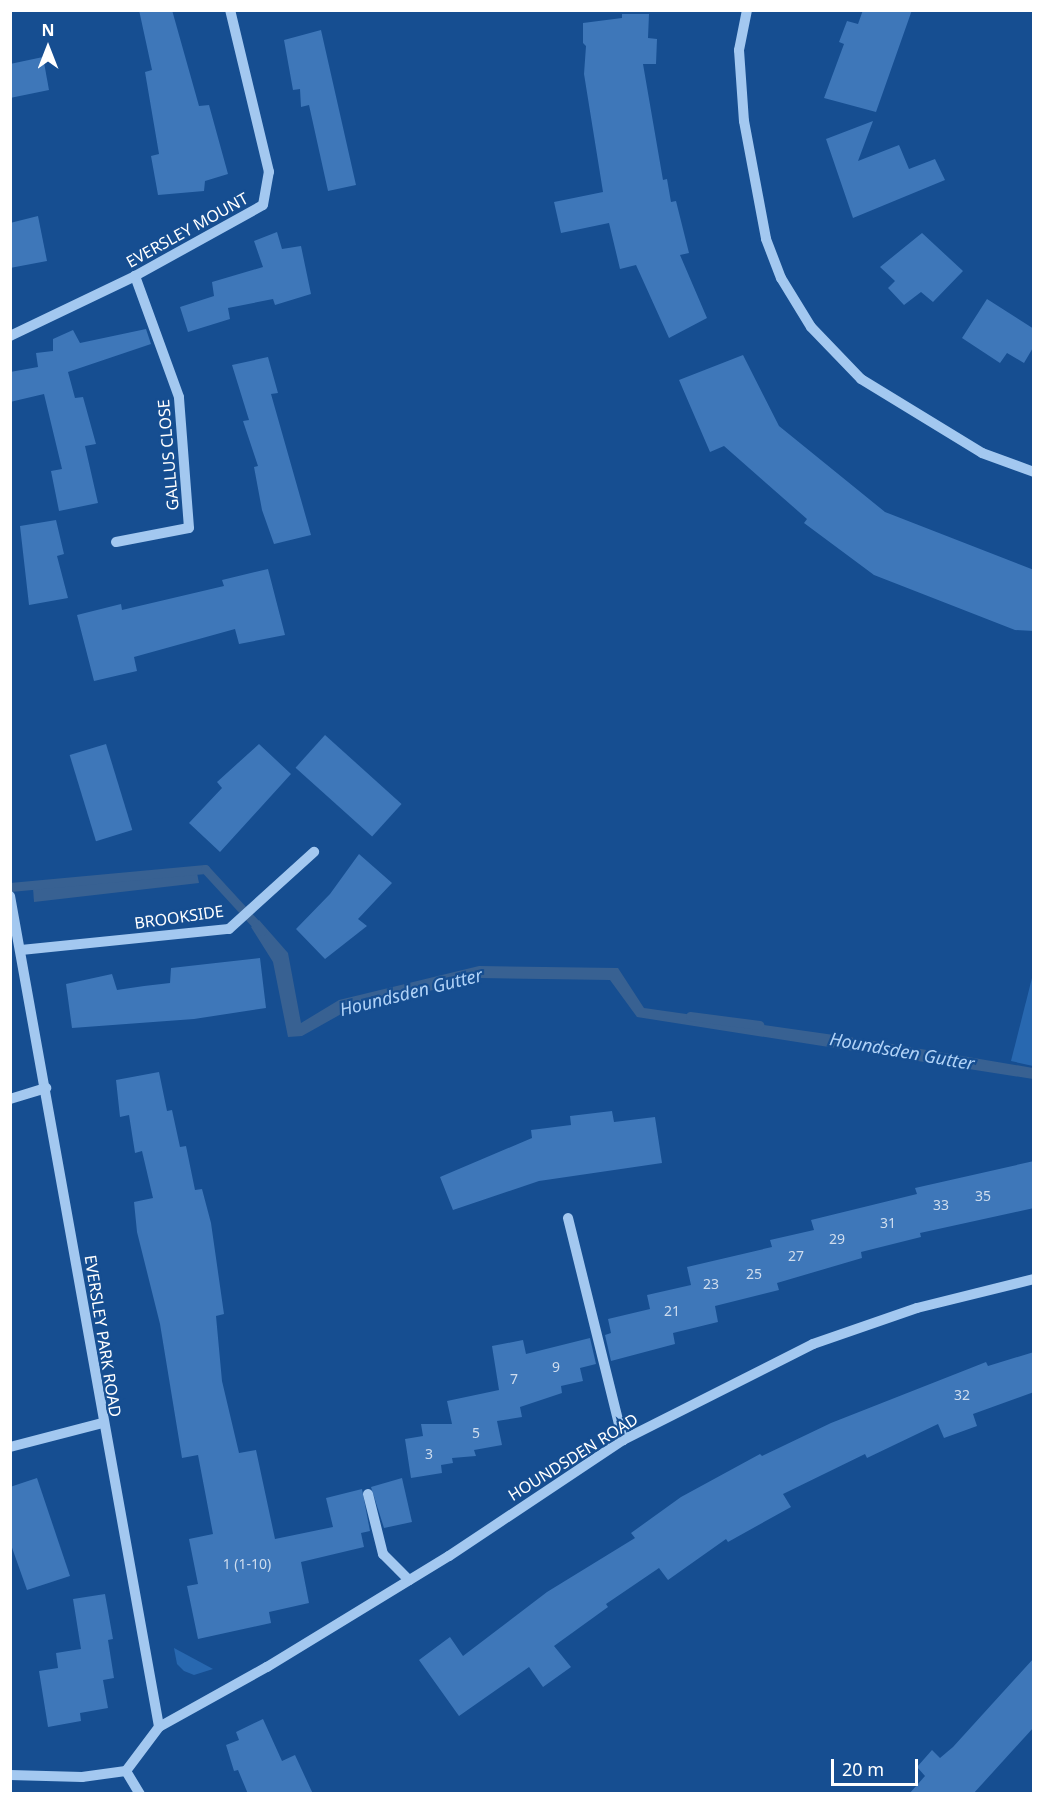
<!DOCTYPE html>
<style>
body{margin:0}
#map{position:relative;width:1044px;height:1804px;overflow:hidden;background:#164e91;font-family:"Noto Sans",sans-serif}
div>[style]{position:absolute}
.green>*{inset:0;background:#2868b0}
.water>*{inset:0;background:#386192}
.stream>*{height:9px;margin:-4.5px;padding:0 4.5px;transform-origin:4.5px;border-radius:4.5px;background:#386192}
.building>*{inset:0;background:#3e77b9;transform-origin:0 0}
.minor>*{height:10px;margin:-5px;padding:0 5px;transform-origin:5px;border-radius:5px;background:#a3c8f0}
span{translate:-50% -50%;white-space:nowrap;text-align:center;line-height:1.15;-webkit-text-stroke:4.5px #164e91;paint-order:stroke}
.number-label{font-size:14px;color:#cfddee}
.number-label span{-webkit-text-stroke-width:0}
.street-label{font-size:16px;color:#fff}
.water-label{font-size:18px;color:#b0d2f7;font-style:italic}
.frame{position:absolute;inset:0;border:12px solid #fff;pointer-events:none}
.north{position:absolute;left:18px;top:18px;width:60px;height:60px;-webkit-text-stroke:4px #164e91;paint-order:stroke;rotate:0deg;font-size:16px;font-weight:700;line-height:24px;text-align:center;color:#fff}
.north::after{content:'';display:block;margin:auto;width:21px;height:27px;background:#fff;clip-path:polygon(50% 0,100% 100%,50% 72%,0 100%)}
.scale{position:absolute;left:831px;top:1759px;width:87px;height:27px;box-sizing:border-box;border:3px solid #fff;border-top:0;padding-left:8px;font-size:18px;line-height:21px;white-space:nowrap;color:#fff;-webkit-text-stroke:4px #164e91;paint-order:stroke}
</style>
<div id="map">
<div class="green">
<i style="clip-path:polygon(1033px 974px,1034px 1066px,1033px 1066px,1011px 1061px)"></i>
<i style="clip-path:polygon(174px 1648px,213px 1669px,194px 1675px,184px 1671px,177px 1664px)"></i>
</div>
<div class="water">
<i style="clip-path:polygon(197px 873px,199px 883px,34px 902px,33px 888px)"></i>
<i style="clip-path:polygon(259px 920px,288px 953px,301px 1023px,339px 1000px,479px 966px,618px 968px,644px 1008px,862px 1039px,1033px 1068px,1033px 1079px,637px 1017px,610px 980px,480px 978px,343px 1013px,302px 1036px,288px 1037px,273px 962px,251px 927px)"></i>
</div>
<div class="stream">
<i style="left:10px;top:887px;width:196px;rotate:-5.3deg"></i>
<i style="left:205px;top:869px;width:84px;rotate:47.4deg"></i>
<i style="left:690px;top:1016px;width:70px;rotate:7.4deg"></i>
</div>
<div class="building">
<i style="clip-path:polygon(139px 10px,172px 10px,199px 106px,209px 105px,228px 174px,205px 181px,204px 191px,158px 195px,151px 156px,159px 154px,145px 72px,152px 70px)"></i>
<i style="clip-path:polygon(863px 10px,912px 10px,876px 112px,824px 98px,844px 44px,839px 42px,847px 21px,858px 24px)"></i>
<i style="clip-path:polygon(622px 14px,649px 14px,648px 38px,657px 39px,656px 64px,643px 64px,663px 180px,667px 179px,671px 202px,676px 201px,689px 253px,680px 255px,707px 318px,669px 338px,636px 265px,620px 269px,609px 223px,561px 233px,554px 202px,603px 192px,584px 74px,586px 46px,583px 43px,583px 23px,622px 18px)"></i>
<i style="clip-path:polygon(321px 30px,356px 185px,328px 191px,309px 105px,301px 107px,300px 89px,293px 90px,284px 40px)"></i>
<i style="clip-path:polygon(43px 57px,49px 90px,10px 98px,10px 64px)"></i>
<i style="clip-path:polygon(873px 121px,858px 161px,899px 145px,909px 169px,935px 159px,945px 180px,853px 218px,826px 139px)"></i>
<i style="clip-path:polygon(38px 216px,47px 261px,10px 268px,10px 223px)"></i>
<i style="clip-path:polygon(277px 232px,282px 249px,301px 246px,311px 294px,275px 305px,273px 299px,228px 308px,230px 319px,188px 332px,180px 307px,214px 296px,212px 282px,263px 267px,254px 241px)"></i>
<i style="clip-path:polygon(922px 233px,963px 271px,933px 302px,921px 292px,904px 305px,888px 288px,895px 281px,880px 267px)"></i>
<i style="clip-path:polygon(987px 299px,1034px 329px,1034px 346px,1024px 363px,1007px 353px,1000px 363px,962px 338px)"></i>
<i style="clip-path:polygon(146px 329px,151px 344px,68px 372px,75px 398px,83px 397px,96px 444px,85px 446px,98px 503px,59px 511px,51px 471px,62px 469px,44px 394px,10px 402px,10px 372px,38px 367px,36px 353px,53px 351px,53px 339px,73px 330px,80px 343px)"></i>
<i style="clip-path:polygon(743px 355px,779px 426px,885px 512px,1034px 570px,1034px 631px,1015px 630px,874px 575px,804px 523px,807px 519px,724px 446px,710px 452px,679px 380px)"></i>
<i style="clip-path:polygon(268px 357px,278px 393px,271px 394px,311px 535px,274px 544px,262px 510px,254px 467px,258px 466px,243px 421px,249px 420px,232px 365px)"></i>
<i style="clip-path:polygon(56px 520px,64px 554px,57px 556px,68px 598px,29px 605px,20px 526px)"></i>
<i style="clip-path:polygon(268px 569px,285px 635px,239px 644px,235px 629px,134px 657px,137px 671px,94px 681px,77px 615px,121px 604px,122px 610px,224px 586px,222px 580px)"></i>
<i style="left:325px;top:735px;width:103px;height:44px;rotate:42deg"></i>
<i style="left:106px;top:744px;width:90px;height:38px;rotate:73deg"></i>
<i style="clip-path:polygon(259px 744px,291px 774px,220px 852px,189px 823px,222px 788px,217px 782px)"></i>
<i style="clip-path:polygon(359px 854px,392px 883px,358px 919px,367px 926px,325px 959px,296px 929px,330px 894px)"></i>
<i style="clip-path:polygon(260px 958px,266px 1008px,194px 1019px,72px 1028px,66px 984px,112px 974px,117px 990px,144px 986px,170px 983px,171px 968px)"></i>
<i style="clip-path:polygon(159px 1072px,167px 1111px,172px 1110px,180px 1147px,186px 1146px,195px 1190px,202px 1189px,211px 1223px,224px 1314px,216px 1316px,222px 1381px,239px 1453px,256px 1450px,275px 1539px,333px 1527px,326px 1498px,362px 1489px,370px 1531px,361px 1533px,364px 1547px,301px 1562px,309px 1603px,269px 1612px,271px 1623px,198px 1639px,187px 1586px,198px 1584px,189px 1539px,213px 1534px,198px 1455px,182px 1458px,160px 1324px,137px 1232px,134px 1202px,153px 1198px,142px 1151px,135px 1153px,129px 1115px,120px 1117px,116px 1080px)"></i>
<i style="clip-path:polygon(612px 1111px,614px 1122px,655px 1117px,662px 1163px,539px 1181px,453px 1210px,440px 1177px,532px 1138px,531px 1130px,571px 1125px,570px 1116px)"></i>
<i style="clip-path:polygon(1034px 1161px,1034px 1208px,920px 1233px,921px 1237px,861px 1252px,862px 1258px,777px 1283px,779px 1290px,715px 1306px,718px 1322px,673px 1333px,675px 1344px,611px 1361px,605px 1335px,611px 1333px,608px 1319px,650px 1309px,647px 1295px,691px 1285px,687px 1267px,772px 1247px,770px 1240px,814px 1230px,811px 1220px,917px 1194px,915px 1188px)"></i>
<i style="clip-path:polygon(590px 1338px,596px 1364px,580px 1368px,583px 1381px,561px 1386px,562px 1393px,520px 1407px,522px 1417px,497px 1421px,502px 1445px,474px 1450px,476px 1456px,452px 1458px,453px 1463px,441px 1465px,442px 1473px,411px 1478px,405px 1439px,423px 1436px,421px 1424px,452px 1424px,447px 1401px,499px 1390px,492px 1346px,523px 1340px,526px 1354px)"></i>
<i style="clip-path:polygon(1034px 1352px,1034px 1392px,973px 1414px,977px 1426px,944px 1438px,938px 1424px,867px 1458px,865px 1454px,783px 1494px,791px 1507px,728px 1542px,726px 1539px,668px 1580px,659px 1568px,606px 1604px,608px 1607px,554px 1646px,571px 1667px,543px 1687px,529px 1667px,459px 1716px,419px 1660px,450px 1637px,463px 1656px,547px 1592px,635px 1538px,631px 1533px,681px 1497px,760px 1454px,762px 1456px,831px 1423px,986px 1362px,988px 1366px)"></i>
<i style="clip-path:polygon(37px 1478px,70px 1576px,27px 1590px,10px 1542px,10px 1487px)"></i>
<i style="clip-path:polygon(402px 1478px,412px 1522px,384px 1528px,371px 1487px)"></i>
<i style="clip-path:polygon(105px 1594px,113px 1639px,108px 1640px,114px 1678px,103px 1680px,108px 1708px,80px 1713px,81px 1721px,48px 1727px,39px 1671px,58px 1668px,56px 1653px,81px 1649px,73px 1599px)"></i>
<i style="clip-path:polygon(1034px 1658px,1034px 1727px,973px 1794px,909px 1794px,925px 1776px,917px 1767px,932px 1750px,940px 1758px,953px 1747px)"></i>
<i style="clip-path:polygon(263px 1719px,282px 1761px,295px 1755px,313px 1794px,248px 1794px,238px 1770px,234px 1771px,226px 1745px,239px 1740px,236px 1732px)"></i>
</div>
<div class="minor">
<i style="left:747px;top:10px;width:41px;rotate:101.3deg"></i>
<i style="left:739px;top:50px;width:71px;rotate:86deg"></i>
<i style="left:744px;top:121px;width:120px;rotate:79.4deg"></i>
<i style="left:766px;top:239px;width:42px;rotate:69deg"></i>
<i style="left:781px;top:278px;width:57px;rotate:58.5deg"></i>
<i style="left:811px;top:327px;width:72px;rotate:46.1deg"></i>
<i style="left:861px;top:379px;width:142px;rotate:31.4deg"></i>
<i style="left:982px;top:453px;width:55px;rotate:20.1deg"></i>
<i style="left:10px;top:336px;width:139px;rotate:-25.6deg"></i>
<i style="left:135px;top:276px;width:146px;rotate:-29deg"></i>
<i style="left:263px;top:205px;width:34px;rotate:-80deg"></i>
<i style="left:269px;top:172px;width:167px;rotate:-103.5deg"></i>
<i style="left:116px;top:542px;width:74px;rotate:-10.9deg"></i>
<i style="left:189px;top:528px;width:131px;rotate:-94.4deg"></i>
<i style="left:179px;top:397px;width:129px;rotate:-110deg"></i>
<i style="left:10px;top:896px;width:844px;rotate:79.83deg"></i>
<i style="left:159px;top:1727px;width:55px;rotate:126.9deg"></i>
<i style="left:21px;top:950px;width:209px;rotate:-5.8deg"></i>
<i style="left:229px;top:929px;width:115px;rotate:-42.2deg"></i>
<i style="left:10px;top:1099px;width:38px;rotate:-17deg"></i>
<i style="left:568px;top:1218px;width:229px;rotate:76.1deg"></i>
<i style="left:10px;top:1447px;width:95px;rotate:-14.6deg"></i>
<i style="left:368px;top:1494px;width:62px;rotate:76deg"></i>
<i style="left:383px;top:1554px;width:37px;rotate:45deg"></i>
<i style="left:159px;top:1727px;width:124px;rotate:-29.1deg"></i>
<i style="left:267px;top:1667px;width:213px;rotate:-31.4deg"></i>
<i style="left:449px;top:1556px;width:209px;rotate:-33.7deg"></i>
<i style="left:623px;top:1440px;width:213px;rotate:-26.8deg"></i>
<i style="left:813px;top:1344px;width:110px;rotate:-19.1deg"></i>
<i style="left:917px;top:1308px;width:121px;rotate:-13.9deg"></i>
<i style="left:126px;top:1771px;width:27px;rotate:59deg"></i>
<i style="left:10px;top:1775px;width:72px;rotate:1.6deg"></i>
<i style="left:82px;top:1777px;width:44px;rotate:-7.8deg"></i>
</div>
<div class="number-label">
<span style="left:983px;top:1196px">35</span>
<span style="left:941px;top:1205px">33</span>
<span style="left:888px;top:1223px">31</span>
<span style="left:837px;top:1239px">29</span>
<span style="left:796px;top:1256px">27</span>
<span style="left:754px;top:1274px">25</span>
<span style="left:711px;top:1284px">23</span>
<span style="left:672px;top:1311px">21</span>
<span style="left:556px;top:1367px">9</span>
<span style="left:514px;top:1379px">7</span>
<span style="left:962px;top:1395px">32</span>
<span style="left:476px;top:1433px">5</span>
<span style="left:429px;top:1454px">3</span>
<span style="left:247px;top:1564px">1 (1-10)</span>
</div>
<div class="street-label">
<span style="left:187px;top:230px;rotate:-29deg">EVERSLEY MOUNT</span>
<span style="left:168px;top:455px;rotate:-95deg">GALLUS CLOSE</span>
<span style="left:179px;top:917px;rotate:-8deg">BROOKSIDE</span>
<span style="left:103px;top:1336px;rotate:81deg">EVERSLEY PARK ROAD</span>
<span style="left:573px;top:1457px;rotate:-32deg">HOUNDSDEN ROAD</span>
</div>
<div class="water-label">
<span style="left:411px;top:992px;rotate:-14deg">Houndsden Gutter</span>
<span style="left:902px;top:1051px;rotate:10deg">Houndsden Gutter</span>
</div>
<div class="frame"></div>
<div class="north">N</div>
<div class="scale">20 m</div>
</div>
